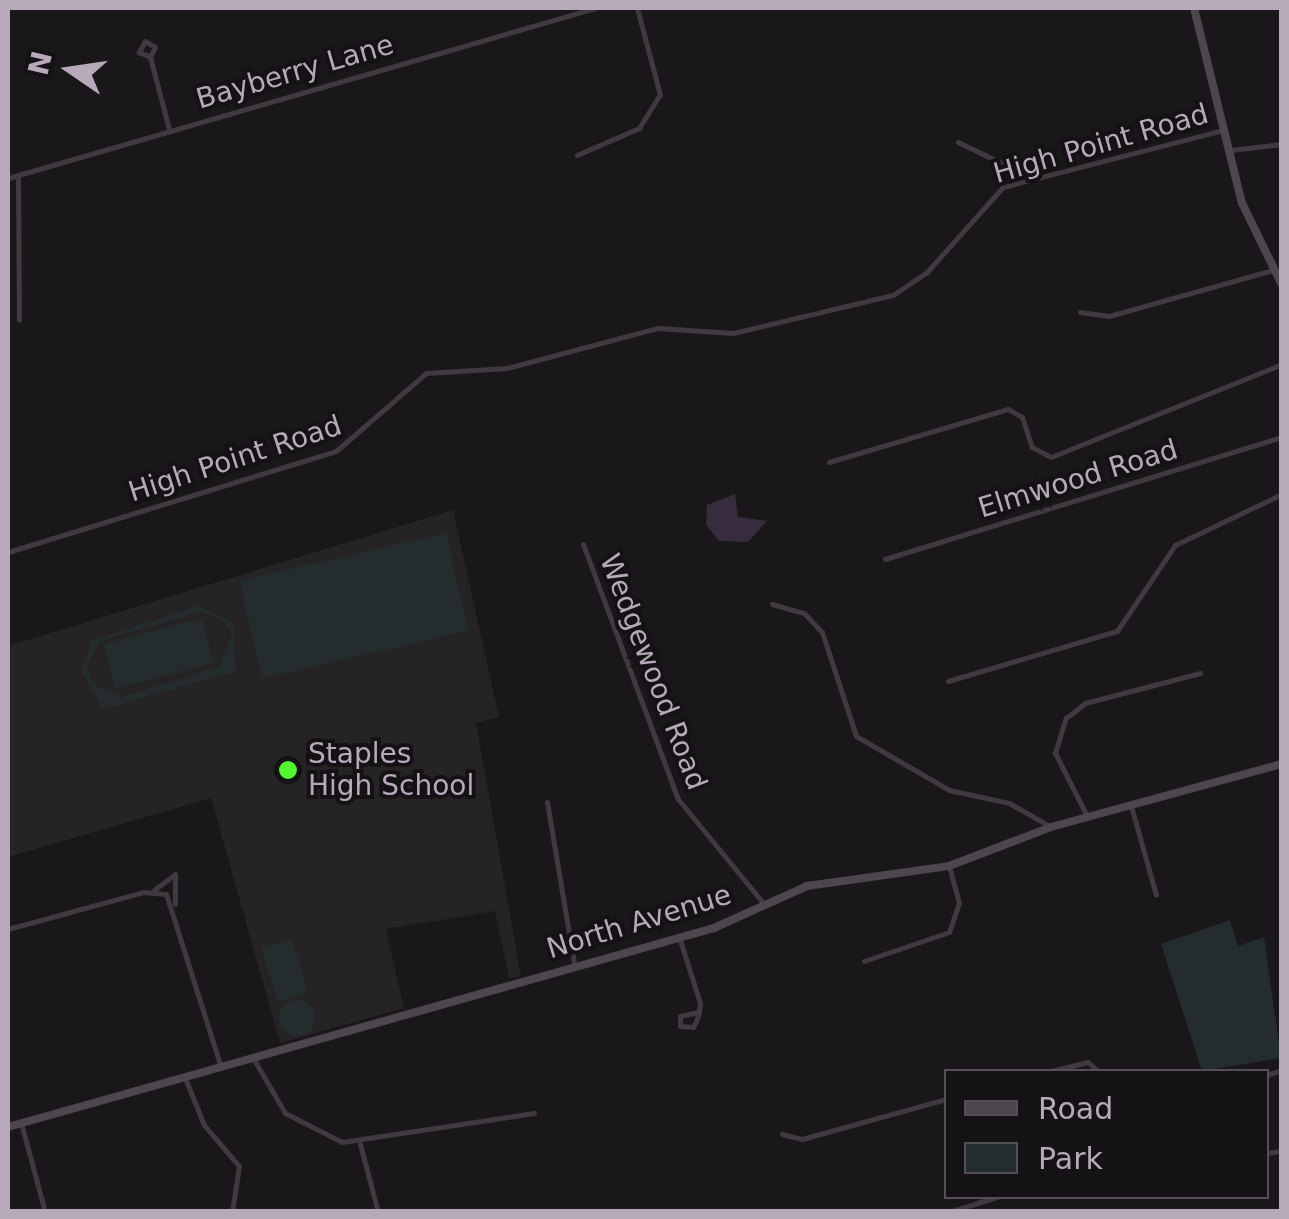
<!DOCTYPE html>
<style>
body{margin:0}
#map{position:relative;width:1289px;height:1219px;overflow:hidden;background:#191719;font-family:"DejaVu Sans",sans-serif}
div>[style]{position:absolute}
.built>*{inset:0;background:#262325}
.green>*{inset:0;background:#252c2e;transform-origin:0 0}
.round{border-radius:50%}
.water>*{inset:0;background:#372c3d}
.street>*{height:5px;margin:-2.5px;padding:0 2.5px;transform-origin:2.5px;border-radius:2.5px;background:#403a40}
.secondary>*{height:8px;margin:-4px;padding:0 4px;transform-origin:4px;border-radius:4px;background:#4e464e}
.dots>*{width:28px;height:28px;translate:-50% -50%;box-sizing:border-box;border:5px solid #141214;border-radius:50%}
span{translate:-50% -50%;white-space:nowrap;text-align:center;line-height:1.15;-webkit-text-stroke:8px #141214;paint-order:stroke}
.street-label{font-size:28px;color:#b7a9b9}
.poi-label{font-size:28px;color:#b7a9b9}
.left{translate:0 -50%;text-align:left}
.frame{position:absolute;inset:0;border:10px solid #b7a9b9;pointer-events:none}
.legend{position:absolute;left:944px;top:1069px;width:325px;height:130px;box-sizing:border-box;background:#141214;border:2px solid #554e56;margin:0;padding:12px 18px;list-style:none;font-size:30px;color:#b7a9b9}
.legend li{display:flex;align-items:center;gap:20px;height:50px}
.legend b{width:50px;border:2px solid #554e56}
.north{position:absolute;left:20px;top:20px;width:100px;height:100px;-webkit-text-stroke:8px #141214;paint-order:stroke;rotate:283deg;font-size:28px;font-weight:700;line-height:40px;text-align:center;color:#b7a9b9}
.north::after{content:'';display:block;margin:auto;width:35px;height:45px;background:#b7a9b9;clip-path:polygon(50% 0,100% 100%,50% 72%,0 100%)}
</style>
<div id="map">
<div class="built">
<i style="clip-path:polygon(453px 510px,499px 717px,476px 723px,521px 976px,509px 978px,495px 911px,386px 929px,404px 1008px,280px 1043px,211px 798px,8px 857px,8px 646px)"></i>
</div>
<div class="green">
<i style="left:446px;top:533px;width:100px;height:212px;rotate:77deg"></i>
<i style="clip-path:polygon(evenodd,198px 606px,233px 622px,236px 671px,103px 709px,81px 671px,92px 640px,198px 606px,199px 612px,221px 618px,232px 634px,219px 667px,121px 697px,93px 684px,87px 664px,100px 641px,199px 612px)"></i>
<i style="left:202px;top:618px;width:46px;height:102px;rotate:75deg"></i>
<i style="clip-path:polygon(1230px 920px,1238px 946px,1264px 937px,1281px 1058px,1202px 1071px,1161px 944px)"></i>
<i style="left:292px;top:939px;width:56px;height:32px;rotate:73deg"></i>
<i class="round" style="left:279px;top:1000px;width:36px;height:36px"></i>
</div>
<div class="water">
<i style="clip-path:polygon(735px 494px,738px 517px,767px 521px,748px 542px,719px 541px,706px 525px,707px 505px)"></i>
</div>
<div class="street">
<i style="left:150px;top:57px;width:11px;rotate:-63deg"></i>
<i style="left:155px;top:47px;width:12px;rotate:-149deg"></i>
<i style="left:145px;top:41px;width:13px;rotate:119deg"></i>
<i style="left:139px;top:52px;width:12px;rotate:24deg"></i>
<i style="left:150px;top:57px;width:74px;rotate:75.2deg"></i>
<i style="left:958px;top:142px;width:80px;rotate:25.9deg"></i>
<i style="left:1231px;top:150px;width:51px;rotate:-6.7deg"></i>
<i style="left:577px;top:155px;width:68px;rotate:-23.5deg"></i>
<i style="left:639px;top:128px;width:39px;rotate:-58deg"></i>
<i style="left:660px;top:95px;width:90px;rotate:-104.8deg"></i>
<i style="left:18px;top:175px;width:145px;rotate:89.6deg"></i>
<i style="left:8px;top:178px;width:611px;rotate:-16.15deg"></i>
<i style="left:1080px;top:312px;width:29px;rotate:8deg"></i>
<i style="left:1109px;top:316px;width:170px;rotate:-15.7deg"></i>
<i style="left:829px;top:462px;width:187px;rotate:-16.5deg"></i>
<i style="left:1008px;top:409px;width:16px;rotate:30deg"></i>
<i style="left:1022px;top:417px;width:32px;rotate:72deg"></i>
<i style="left:1032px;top:447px;width:21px;rotate:28deg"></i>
<i style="left:1051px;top:457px;width:249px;rotate:-21.9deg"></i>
<i style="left:583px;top:544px;width:272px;rotate:69.6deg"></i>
<i style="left:678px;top:799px;width:136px;rotate:50.7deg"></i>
<i style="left:8px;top:552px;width:343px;rotate:-17.1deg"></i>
<i style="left:336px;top:451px;width:119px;rotate:-40.9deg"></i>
<i style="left:426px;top:373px;width:81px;rotate:-3.5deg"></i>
<i style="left:507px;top:368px;width:155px;rotate:-14.9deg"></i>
<i style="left:657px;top:328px;width:76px;rotate:3.8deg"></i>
<i style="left:733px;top:333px;width:164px;rotate:-13.4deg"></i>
<i style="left:893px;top:295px;width:40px;rotate:-34deg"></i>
<i style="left:926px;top:273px;width:115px;rotate:-48.2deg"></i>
<i style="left:1003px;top:187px;width:228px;rotate:-14.5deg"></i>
<i style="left:885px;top:559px;width:415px;rotate:-17.1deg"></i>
<i style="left:772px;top:604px;width:33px;rotate:16deg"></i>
<i style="left:804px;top:613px;width:26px;rotate:47deg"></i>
<i style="left:822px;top:632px;width:109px;rotate:71.9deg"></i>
<i style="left:856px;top:736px;width:108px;rotate:30.1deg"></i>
<i style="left:949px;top:790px;width:61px;rotate:12.2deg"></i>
<i style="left:1009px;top:803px;width:48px;rotate:29.7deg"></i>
<i style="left:948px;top:681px;width:176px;rotate:-16.5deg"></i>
<i style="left:1117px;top:631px;width:104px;rotate:-56deg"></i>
<i style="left:1175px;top:545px;width:119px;rotate:-25.5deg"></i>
<i style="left:547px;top:802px;width:164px;rotate:80.5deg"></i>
<i style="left:1131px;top:806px;width:92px;rotate:74.3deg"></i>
<i style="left:1087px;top:816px;width:71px;rotate:-116.9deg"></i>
<i style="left:1055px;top:753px;width:37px;rotate:-73deg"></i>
<i style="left:1066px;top:718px;width:24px;rotate:-38deg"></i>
<i style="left:1085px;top:703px;width:119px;rotate:-14.6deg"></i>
<i style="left:154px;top:890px;width:26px;rotate:-37deg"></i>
<i style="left:175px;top:874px;width:30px;rotate:90deg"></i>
<i style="left:8px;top:929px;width:140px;rotate:-15.3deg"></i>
<i style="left:143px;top:892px;width:23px;rotate:5deg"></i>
<i style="left:166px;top:894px;width:182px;rotate:72.4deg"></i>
<i style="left:679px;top:937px;width:69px;rotate:72.3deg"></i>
<i style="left:700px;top:1003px;width:8px;rotate:97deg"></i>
<i style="left:699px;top:1011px;width:1px;rotate:90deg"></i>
<i style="left:699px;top:1012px;width:7px;rotate:106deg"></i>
<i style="left:697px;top:1019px;width:9px;rotate:117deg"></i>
<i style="left:693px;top:1027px;width:13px;rotate:-176deg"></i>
<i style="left:680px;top:1026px;width:10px;rotate:-90deg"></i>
<i style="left:680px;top:1016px;width:19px;rotate:-12deg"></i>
<i style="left:864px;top:961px;width:90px;rotate:-18.8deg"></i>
<i style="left:949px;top:932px;width:31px;rotate:-71deg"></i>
<i style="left:959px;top:903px;width:38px;rotate:-105deg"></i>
<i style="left:253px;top:1058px;width:64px;rotate:59.8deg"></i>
<i style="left:285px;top:1113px;width:64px;rotate:27deg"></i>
<i style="left:342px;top:1142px;width:194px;rotate:-8.6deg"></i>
<i style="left:1047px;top:1072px;width:42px;rotate:-13.7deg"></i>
<i style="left:1088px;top:1062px;width:15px;rotate:42deg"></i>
<i style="left:1266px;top:1075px;width:17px;rotate:-17deg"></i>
<i style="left:185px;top:1078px;width:51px;rotate:68deg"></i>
<i style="left:204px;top:1125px;width:54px;rotate:49.5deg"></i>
<i style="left:239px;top:1166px;width:47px;rotate:98.7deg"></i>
<i style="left:21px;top:1123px;width:92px;rotate:74.9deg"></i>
<i style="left:782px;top:1134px;width:21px;rotate:14deg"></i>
<i style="left:802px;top:1139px;width:149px;rotate:-15.5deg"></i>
<i style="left:360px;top:1144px;width:70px;rotate:75.2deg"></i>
<i style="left:1266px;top:1153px;width:16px;rotate:-7deg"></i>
<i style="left:949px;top:1212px;width:53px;rotate:-17.4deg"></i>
</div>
<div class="secondary">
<i style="left:1194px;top:8px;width:201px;rotate:76.2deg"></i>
<i style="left:1242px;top:203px;width:91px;rotate:64deg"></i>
<i style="left:8px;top:1127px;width:734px;rotate:-15.74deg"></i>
<i style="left:714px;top:928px;width:102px;rotate:-24.3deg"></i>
<i style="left:807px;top:886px;width:143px;rotate:-8deg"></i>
<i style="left:949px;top:866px;width:109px;rotate:-20.9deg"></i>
<i style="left:1051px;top:827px;width:239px;rotate:-15.3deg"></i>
</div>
<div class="dots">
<i style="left:288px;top:770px;background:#52f731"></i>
</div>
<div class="street-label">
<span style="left:295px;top:72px;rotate:-16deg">Bayberry Lane</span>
<span style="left:1101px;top:144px;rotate:-16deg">High Point Road</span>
<span style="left:235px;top:459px;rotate:-18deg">High Point Road</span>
<span style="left:1078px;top:479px;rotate:-17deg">Elmwood Road</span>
<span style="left:653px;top:672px;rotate:69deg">Wedgewood Road</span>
<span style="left:639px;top:922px;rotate:-17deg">North Avenue</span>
</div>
<div class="poi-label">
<span class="left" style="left:308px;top:770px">Staples<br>High School</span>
</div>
<div class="frame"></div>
<ul class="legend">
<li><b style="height:12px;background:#4e464e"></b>Road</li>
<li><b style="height:28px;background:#252c2e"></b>Park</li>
</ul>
<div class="north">N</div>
</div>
